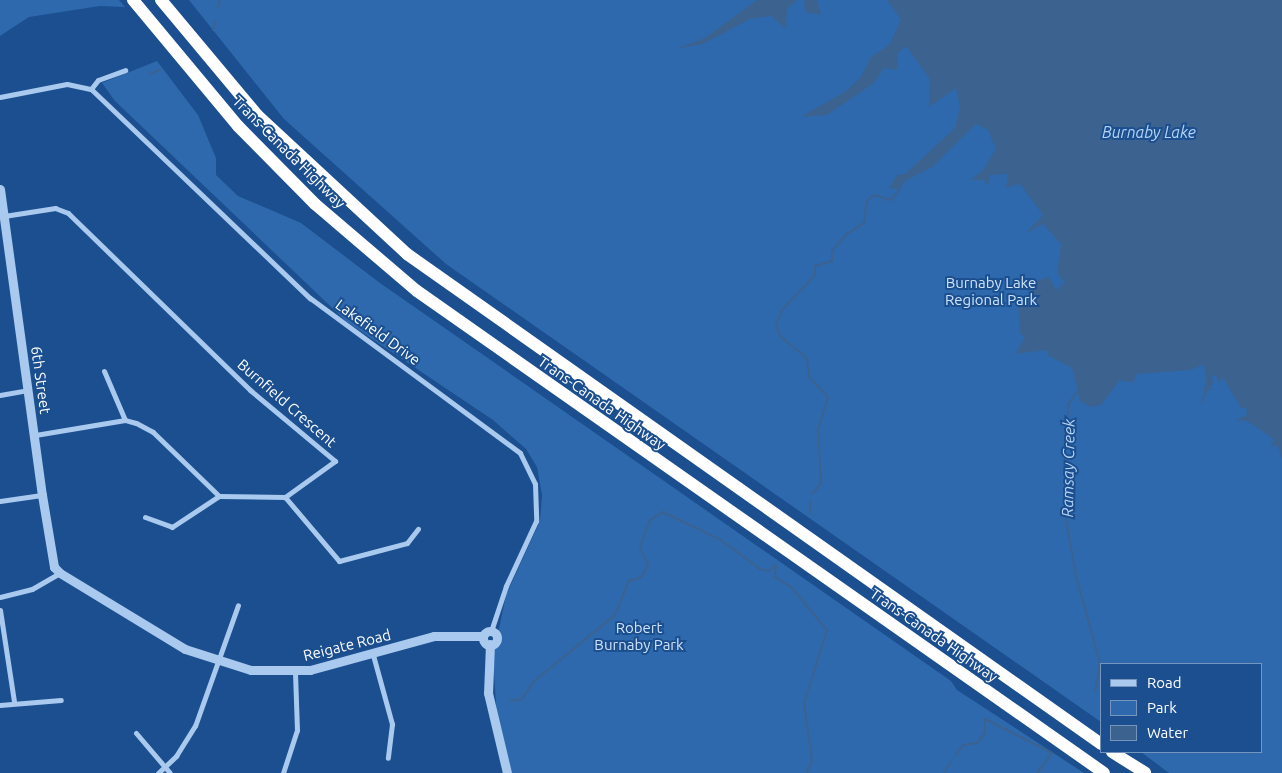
<!DOCTYPE html>
<style>
body{margin:0}
#map{position:relative;width:1282px;height:773px;overflow:hidden;background:#1b4f8f;font-family:Ubuntu,sans-serif}
div>[style]{position:absolute}
.green>*{inset:0;background:#2e69ad}
.water>*{inset:0;background:#3c6290}
.stream>*{height:2px;margin:-1px;padding:0 1px;transform-origin:1px;border-radius:1px;background:#3c6290}
.minor>*{height:5px;margin:-2.5px;padding:0 2.5px;transform-origin:2.5px;border-radius:2.5px;background:#a9c9ee}
.tertiary>*{height:9px;margin:-4.5px;padding:0 4.5px;transform-origin:4.5px;border-radius:4.5px;background:#a9c9ee}
.tertiary>.ring{margin:-4.5px;padding:0;box-sizing:content-box;background:none;border:9px solid #a9c9ee;border-radius:50%}
.motorway>*{height:12px;margin:-6px;padding:0 6px;transform-origin:6px;border-radius:6px;background:#fff}
span{translate:-50% -50%;white-space:nowrap;text-align:center;line-height:1.15;-webkit-text-stroke:4px #1b4f8f;paint-order:stroke}
.street-label{font-size:15px;color:#fff}
.park-label{font-size:15px;color:#cfe3fa}
.water-label{font-size:16px;color:#b5d3f5;font-style:italic}
.legend{position:absolute;left:1100px;top:663px;width:162px;height:90px;box-sizing:border-box;background:#1b4f8f;border:1px solid #7695bc;margin:0;padding:6px 9px;list-style:none;font-size:15px;color:#fff}
.legend li{display:flex;align-items:center;gap:10px;height:25px}
.legend b{width:25px;border:1px solid #7695bc}
</style>
<div id="map">
<div class="green">
<i style="clip-path:polygon(0 0,119px 0,125px 7px,100px 6px,29px 17px,0 36px)"></i>
<i style="clip-path:polygon(189px 0,1282px 0,1282px 773px,1169px 773px,1141px 752px,1261px 752px,1261px 664px,1101px 664px,1101px 722px,446px 264px,284px 119px)"></i>
<i style="clip-path:polygon(157px 61px,198px 115px,216px 158px,216px 175px,238px 196px,301px 223px,380px 283px,951px 681px,957px 690px,1084px 773px,512px 773px,497px 718px,493px 658px,506px 595px,540px 521px,542px 495px,537px 467px,526px 449px,493px 420px,347px 322px,115px 101px,102px 83px)"></i>
</div>
<div class="water">
<i style="clip-path:polygon(757px 0,797px 0,787px 9px,786px 29px,771px 16px,750px 19px,703px 44px,675px 49px,705px 38px)"></i>
<i style="clip-path:polygon(804px 0,817px 0,821px 15px,805px 12px)"></i>
<i style="clip-path:polygon(887px 0,1282px 0,1282px 458px,1277px 445px,1270px 447px,1274px 439px,1247px 421px,1236px 420px,1247px 415px,1246px 408px,1241px 408px,1223px 378px,1218px 382px,1216px 375px,1212px 376px,1213px 384px,1209px 386px,1214px 390px,1208px 389px,1201px 406px,1206px 380px,1204px 364px,1191px 370px,1137px 374px,1133px 383px,1120px 380px,1101px 405px,1091px 407px,1080px 401px,1072px 368px,1049px 356px,1046px 350px,1015px 354px,1025px 338px,1020px 333px,1018px 302px,1024px 305px,1031px 300px,1032px 292px,1026px 289px,1030px 283px,1049px 277px,1056px 290px,1065px 282px,1057px 274px,1061px 244px,1043px 224px,1025px 234px,1043px 215px,1020px 184px,1006px 188px,1008px 174px,990px 175px,988px 186px,984px 180px,971px 180px,984px 169px,996px 149px,988px 130px,976px 124px,932px 167px,905px 181px,900px 189px,889px 188px,897px 175px,905px 174px,955px 128px,960px 107px,956px 88px,929px 107px,930px 79px,906px 46px,898px 53px,897px 70px,884px 68px,874px 83px,827px 115px,801px 117px,846px 91px,861px 77px,871px 57px,890px 44px,901px 19px)"></i>
</div>
<div class="stream">
<i style="left:218px;top:8px;width:8px;rotate:-76deg"></i>
<i style="left:213px;top:30px;width:9px;rotate:-72deg"></i>
<i style="left:150px;top:74px;width:11px;rotate:-22deg"></i>
<i style="left:1077px;top:392px;width:14px;rotate:126deg"></i>
<i style="left:1069px;top:403px;width:32px;rotate:97deg"></i>
<i style="left:1065px;top:435px;width:79px;rotate:90deg"></i>
<i style="left:1065px;top:514px;width:63px;rotate:79.9deg"></i>
<i style="left:1076px;top:576px;width:90px;rotate:74.6deg"></i>
<i style="left:1100px;top:663px;width:28px;rotate:100deg"></i>
<i style="left:813px;top:493px;width:13px;rotate:-51deg"></i>
<i style="left:821px;top:483px;width:53px;rotate:-93.2deg"></i>
<i style="left:818px;top:430px;width:34px;rotate:-73deg"></i>
<i style="left:828px;top:397px;width:28px;rotate:-134deg"></i>
<i style="left:809px;top:377px;width:19px;rotate:-96deg"></i>
<i style="left:807px;top:358px;width:35px;rotate:-141deg"></i>
<i style="left:780px;top:336px;width:12px;rotate:-110deg"></i>
<i style="left:776px;top:325px;width:16px;rotate:-68deg"></i>
<i style="left:782px;top:310px;width:48px;rotate:-46.7deg"></i>
<i style="left:815px;top:275px;width:9px;rotate:-90deg"></i>
<i style="left:815px;top:266px;width:18px;rotate:-16deg"></i>
<i style="left:832px;top:261px;width:10px;rotate:-90deg"></i>
<i style="left:832px;top:251px;width:23px;rotate:-49deg"></i>
<i style="left:847px;top:234px;width:20px;rotate:-33deg"></i>
<i style="left:864px;top:223px;width:22px;rotate:-82deg"></i>
<i style="left:867px;top:201px;width:9px;rotate:-41deg"></i>
<i style="left:874px;top:195px;width:18px;rotate:16deg"></i>
<i style="left:891px;top:200px;width:14px;rotate:-51deg"></i>
<i style="left:810px;top:501px;width:12px;rotate:90deg"></i>
<i style="left:776px;top:565px;width:12px;rotate:95deg"></i>
<i style="left:775px;top:577px;width:19px;rotate:32deg"></i>
<i style="left:791px;top:587px;width:56px;rotate:50.1deg"></i>
<i style="left:827px;top:630px;width:77px;rotate:107.3deg"></i>
<i style="left:804px;top:704px;width:57px;rotate:81.9deg"></i>
<i style="left:812px;top:760px;width:14px;rotate:111deg"></i>
<i style="left:510px;top:701px;width:12px;rotate:-9deg"></i>
<i style="left:522px;top:699px;width:20px;rotate:-57deg"></i>
<i style="left:533px;top:682px;width:106px;rotate:-39.3deg"></i>
<i style="left:615px;top:615px;width:37px;rotate:-68deg"></i>
<i style="left:629px;top:581px;width:13px;rotate:-18deg"></i>
<i style="left:641px;top:577px;width:13px;rotate:-58deg"></i>
<i style="left:648px;top:566px;width:21px;rotate:-113deg"></i>
<i style="left:640px;top:547px;width:29px;rotate:-70deg"></i>
<i style="left:650px;top:520px;width:15px;rotate:-32deg"></i>
<i style="left:663px;top:512px;width:64px;rotate:25.8deg"></i>
<i style="left:721px;top:540px;width:49px;rotate:36.6deg"></i>
<i style="left:760px;top:569px;width:9px;rotate:13deg"></i>
<i style="left:769px;top:571px;width:9px;rotate:-41deg"></i>
<i style="left:956px;top:755px;width:12px;rotate:-55deg"></i>
<i style="left:963px;top:745px;width:14px;rotate:-8deg"></i>
<i style="left:977px;top:743px;width:13px;rotate:-51deg"></i>
<i style="left:985px;top:733px;width:14px;rotate:-90deg"></i>
<i style="left:985px;top:719px;width:75px;rotate:26.9deg"></i>
<i style="left:1052px;top:753px;width:25px;rotate:127deg"></i>
<i style="left:944px;top:773px;width:13px;rotate:-58deg"></i>
</div>
<div class="minor">
<i style="left:91px;top:89px;width:11px;rotate:-52deg"></i>
<i style="left:98px;top:80px;width:29px;rotate:-20deg"></i>
<i style="left:0;top:97px;width:68px;rotate:-11deg"></i>
<i style="left:67px;top:84px;width:25px;rotate:12deg"></i>
<i style="left:91px;top:89px;width:303px;rotate:43.7deg"></i>
<i style="left:310px;top:298px;width:261px;rotate:36.4deg"></i>
<i style="left:520px;top:453px;width:34px;rotate:64deg"></i>
<i style="left:535px;top:484px;width:37px;rotate:88deg"></i>
<i style="left:536px;top:521px;width:72px;rotate:114.8deg"></i>
<i style="left:506px;top:586px;width:47px;rotate:108.4deg"></i>
<i style="left:4px;top:216px;width:52px;rotate:-8.9deg"></i>
<i style="left:55px;top:208px;width:14px;rotate:21deg"></i>
<i style="left:68px;top:213px;width:254px;rotate:44.2deg"></i>
<i style="left:250px;top:390px;width:111px;rotate:39.9deg"></i>
<i style="left:335px;top:461px;width:62px;rotate:144.2deg"></i>
<i style="left:285px;top:497px;width:66px;rotate:-179.1deg"></i>
<i style="left:219px;top:496px;width:92px;rotate:-135.9deg"></i>
<i style="left:153px;top:432px;width:19px;rotate:-152deg"></i>
<i style="left:136px;top:423px;width:11px;rotate:-165deg"></i>
<i style="left:125px;top:420px;width:91px;rotate:170.5deg"></i>
<i style="left:104px;top:371px;width:53px;rotate:66.8deg"></i>
<i style="left:0;top:395px;width:28px;rotate:-10deg"></i>
<i style="left:285px;top:497px;width:84px;rotate:49.8deg"></i>
<i style="left:339px;top:561px;width:70px;rotate:-14.8deg"></i>
<i style="left:407px;top:543px;width:18px;rotate:-52deg"></i>
<i style="left:0;top:501px;width:42px;rotate:-8.1deg"></i>
<i style="left:145px;top:517px;width:29px;rotate:20deg"></i>
<i style="left:172px;top:527px;width:56px;rotate:-33.4deg"></i>
<i style="left:0;top:597px;width:33px;rotate:-14deg"></i>
<i style="left:32px;top:589px;width:32px;rotate:-30deg"></i>
<i style="left:0;top:610px;width:93px;rotate:81.3deg"></i>
<i style="left:373px;top:655px;width:72px;rotate:74.6deg"></i>
<i style="left:392px;top:724px;width:34px;rotate:97deg"></i>
<i style="left:0;top:705px;width:61px;rotate:-4.7deg"></i>
<i style="left:136px;top:733px;width:52px;rotate:49.6deg"></i>
<i style="left:158px;top:773px;width:25px;rotate:-43deg"></i>
<i style="left:176px;top:756px;width:36px;rotate:-58deg"></i>
<i style="left:195px;top:726px;width:128px;rotate:-70.4deg"></i>
<i style="left:283px;top:773px;width:45px;rotate:-72deg"></i>
<i style="left:297px;top:730px;width:58px;rotate:-92deg"></i>
</div>
<div class="tertiary">
<i style="left:0;top:189px;width:309px;rotate:82.2deg"></i>
<i style="left:42px;top:495px;width:73px;rotate:80.5deg"></i>
<i style="left:54px;top:567px;width:8px;rotate:45deg"></i>
<i style="left:60px;top:573px;width:146px;rotate:31.3deg"></i>
<i style="left:185px;top:649px;width:69px;rotate:17.7deg"></i>
<i style="left:251px;top:670px;width:59px"></i>
<i style="left:310px;top:670px;width:129px;rotate:-15.3deg"></i>
<i style="left:434px;top:636px;width:49px"></i>
<i class="ring" style="left:483px;top:631px;width:5px;height:5px"></i>
<i style="left:490px;top:644px;width:49px;rotate:92.3deg"></i>
<i style="left:488px;top:693px;width:82px;rotate:76.6deg"></i>
</div>
<div class="motorway">
<i style="left:133px;top:0;width:164px;rotate:50.2deg"></i>
<i style="left:238px;top:126px;width:110px;rotate:45.4deg"></i>
<i style="left:315px;top:204px;width:134px;rotate:40.5deg"></i>
<i style="left:417px;top:291px;width:839px;rotate:35.05deg"></i>
<i style="left:161px;top:0;width:150px;rotate:50.1deg"></i>
<i style="left:257px;top:115px;width:205px;rotate:42.8deg"></i>
<i style="left:407px;top:254px;width:850px;rotate:35.22deg"></i>
<i style="left:1112px;top:752px;width:39px;rotate:32deg"></i>
</div>
<div class="street-label">
<span style="left:289px;top:152px;rotate:45deg">Trans-Canada Highway</span>
<span style="left:378px;top:332px;rotate:36deg">Lakefield Drive</span>
<span style="left:41px;top:380px;rotate:82deg">6th Street</span>
<span style="left:287px;top:403px;rotate:41deg">Burnfield Crescent</span>
<span style="left:602px;top:403px;rotate:35deg">Trans-Canada Highway</span>
<span style="left:934px;top:635px;rotate:35deg">Trans-Canada Highway</span>
<span style="left:347px;top:645px;rotate:-14deg">Reigate Road</span>
</div>
<div class="park-label">
<span style="left:991px;top:291px">Burnaby Lake<br>Regional Park</span>
<span style="left:639px;top:636px">Robert<br>Burnaby Park</span>
</div>
<div class="water-label">
<span style="left:1149px;top:132px">Burnaby Lake</span>
<span style="left:1068px;top:468px;rotate:-89deg">Ramsay Creek</span>
</div>
<ul class="legend">
<li><b style="height:6px;background:#a9c9ee"></b>Road</li>
<li><b style="height:14px;background:#2e69ad"></b>Park</li>
<li><b style="height:14px;background:#3c6290"></b>Water</li>
</ul>
</div>
